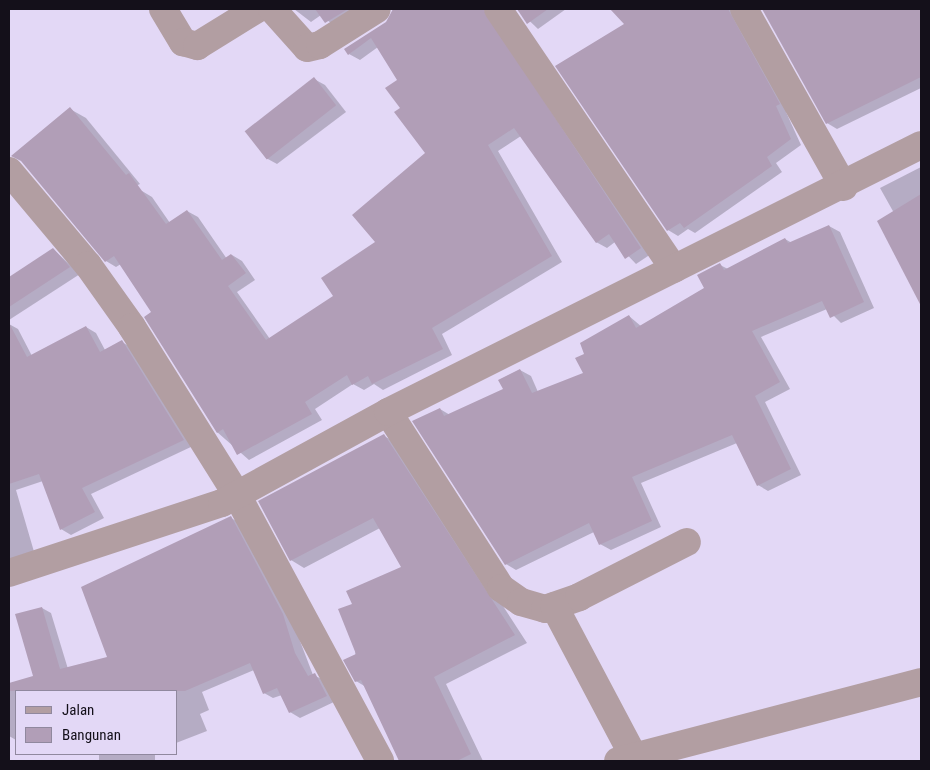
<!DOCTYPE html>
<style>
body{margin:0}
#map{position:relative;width:930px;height:770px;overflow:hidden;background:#e3d8f6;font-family:"Roboto Condensed",sans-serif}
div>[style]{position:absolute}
.shadow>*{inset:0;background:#0003;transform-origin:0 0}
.building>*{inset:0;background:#b19eb7;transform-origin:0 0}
.minor>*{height:28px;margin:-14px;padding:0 14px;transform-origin:14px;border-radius:14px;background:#b29ea2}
.tertiary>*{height:28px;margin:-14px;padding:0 14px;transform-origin:14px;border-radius:14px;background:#b29ea2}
span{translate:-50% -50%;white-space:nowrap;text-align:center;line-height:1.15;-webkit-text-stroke:4px #e3d8f6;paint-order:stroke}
.frame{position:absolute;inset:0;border:10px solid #14101a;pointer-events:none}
.legend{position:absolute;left:15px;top:690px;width:162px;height:65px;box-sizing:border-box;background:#e3d8f6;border:1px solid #90889e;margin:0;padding:6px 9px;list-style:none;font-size:15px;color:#14101a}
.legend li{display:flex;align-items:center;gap:10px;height:25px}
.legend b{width:25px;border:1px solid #90889e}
</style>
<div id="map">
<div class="shadow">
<i style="clip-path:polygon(294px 9px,370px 9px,337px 28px,321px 15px,311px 22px)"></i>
<i style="clip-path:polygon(394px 9px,496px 9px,651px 254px,636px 264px,615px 242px,607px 248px,596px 242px,521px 136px,498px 151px,562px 262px,442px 334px,452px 355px,383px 390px,374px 384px,364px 390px,353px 384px,315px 409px,322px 420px,249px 460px,217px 432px,153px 312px,121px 264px,116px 267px,106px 261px,142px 191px,152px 197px,170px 223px,187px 211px,198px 217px,227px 259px,232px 255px,242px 261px,255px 280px,237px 292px,270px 339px,335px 296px,377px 242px,427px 153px,401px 108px,398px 80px,378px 47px,360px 60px,349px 54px,387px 23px)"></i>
<i style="clip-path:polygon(517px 9px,566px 9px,538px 29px)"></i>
<i style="clip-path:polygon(630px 9px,740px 9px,789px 110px,786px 112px,801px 145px,776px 163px,782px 172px,695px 233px,688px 229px,678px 236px,668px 230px,626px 25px,620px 18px)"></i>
<i style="clip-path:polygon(763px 9px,921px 9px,921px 88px,837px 129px,827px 123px)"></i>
<i style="clip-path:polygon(314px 79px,325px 85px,346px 112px,277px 164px,266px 158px,246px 131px)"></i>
<i style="clip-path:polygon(70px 109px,86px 118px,140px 184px,75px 214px)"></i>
<i style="clip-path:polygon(921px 167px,921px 288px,894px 213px,880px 188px)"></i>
<i style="clip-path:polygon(829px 226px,840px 232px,874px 308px,841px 323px,827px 309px,761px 337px,790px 389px,765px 402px,801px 475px,768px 491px,758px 485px,737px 443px,641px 483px,661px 527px,611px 550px,600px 544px,594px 532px,516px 570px,506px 564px,440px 409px,450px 415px,505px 390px,520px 370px,531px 376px,538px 392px,584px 374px,586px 354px,629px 316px,642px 327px,705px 288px,720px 265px,728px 269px,785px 239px,792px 243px)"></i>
<i style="clip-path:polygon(53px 249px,80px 274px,9px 320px,9px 279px)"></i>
<i style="clip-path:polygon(9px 324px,18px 329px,32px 356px,86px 327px,96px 333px,105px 350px,122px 342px,132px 348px,193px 446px,91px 494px,104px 518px,71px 535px,61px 529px,43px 481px,16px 490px,35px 555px,9px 567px)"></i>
<i style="clip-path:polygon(384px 436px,397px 443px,527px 643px,446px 684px,483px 761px,401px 761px,366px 687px,356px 681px,354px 605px,403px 568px,380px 528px,304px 568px,291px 560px,260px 502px)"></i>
<i style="clip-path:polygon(231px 518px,240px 523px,292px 620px,313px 675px,324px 680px,336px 701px,300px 718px,290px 712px,282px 695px,273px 698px,264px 693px,254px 670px,202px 692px,209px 710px,200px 714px,207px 731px,176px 743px,176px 691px,16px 691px,16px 740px,9px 736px,9px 691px,36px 679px,42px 608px,51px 613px,68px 669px,109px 658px)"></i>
<i style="left:99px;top:754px;width:56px;height:7px"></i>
</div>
<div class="building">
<i style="clip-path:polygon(315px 9px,348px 9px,325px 23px)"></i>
<i style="clip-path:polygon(393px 9px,483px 9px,641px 248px,625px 259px,609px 234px,596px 243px,514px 128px,488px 145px,552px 256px,432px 328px,443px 349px,372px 384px,368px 376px,352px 385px,347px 375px,305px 402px,312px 414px,237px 455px,223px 429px,217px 433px,144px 317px,151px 312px,114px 256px,105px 262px,21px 161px,11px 156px,70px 107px,126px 175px,129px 173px,166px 224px,187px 210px,222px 260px,231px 254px,246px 273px,228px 286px,266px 340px,333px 296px,321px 278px,375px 242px,352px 215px,425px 153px,394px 112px,400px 108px,385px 88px,397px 80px,371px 38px,348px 55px,344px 49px,386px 22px)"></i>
<i style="clip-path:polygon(517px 9px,548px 9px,527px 24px)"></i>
<i style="clip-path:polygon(610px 9px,728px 9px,780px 104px,776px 106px,791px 139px,767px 157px,772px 166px,684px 228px,680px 223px,667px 231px,555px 66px,624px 24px)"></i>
<i style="clip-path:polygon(762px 9px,921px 9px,921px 77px,826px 124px)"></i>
<i style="left:314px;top:77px;width:36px;height:88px;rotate:52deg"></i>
<i style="clip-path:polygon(921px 194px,921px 306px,877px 221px)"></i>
<i style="clip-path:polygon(829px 225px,864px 302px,830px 318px,822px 301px,752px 331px,780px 382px,755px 396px,791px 469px,757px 486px,732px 435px,632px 477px,652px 521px,599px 545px,589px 523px,505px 565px,412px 421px,440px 408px,444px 416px,503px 389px,498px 380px,520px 369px,532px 393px,583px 373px,575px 358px,584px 354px,580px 343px,629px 315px,636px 328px,704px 288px,697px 275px,720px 263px,724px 270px,785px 238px,788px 243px)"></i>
<i style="clip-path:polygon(53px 248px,70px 267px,9px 307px,9px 277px)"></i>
<i style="clip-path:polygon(9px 323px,27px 357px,86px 326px,100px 352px,122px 340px,184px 440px,82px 488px,95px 512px,60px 530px,39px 474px,9px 484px)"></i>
<i style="clip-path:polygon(384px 434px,515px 635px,434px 677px,471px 754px,457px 761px,399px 761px,361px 680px,355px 682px,343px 660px,356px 654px,338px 609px,352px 604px,346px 591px,401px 567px,373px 518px,290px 561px,258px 501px)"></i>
<i style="clip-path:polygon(231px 516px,283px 614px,295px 653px,308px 676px,315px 673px,327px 696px,289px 713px,277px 688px,263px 694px,250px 663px,185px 691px,9px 691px,9px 683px,33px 676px,15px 614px,42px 607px,60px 669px,107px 657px,81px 587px)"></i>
</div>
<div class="minor">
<i style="left:163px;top:9px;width:39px;rotate:59deg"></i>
<i style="left:183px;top:42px;width:15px;rotate:16deg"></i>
<i style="left:197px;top:46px;width:70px;rotate:-31.7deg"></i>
<i style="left:272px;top:9px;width:52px;rotate:48.1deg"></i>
<i style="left:307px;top:48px;width:13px;rotate:-13deg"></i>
<i style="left:320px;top:45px;width:67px;rotate:-32.3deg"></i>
<i style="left:498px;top:9px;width:314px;rotate:55.9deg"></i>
<i style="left:744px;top:9px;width:204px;rotate:60.7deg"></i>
<i style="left:9px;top:171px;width:123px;rotate:50deg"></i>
<i style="left:88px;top:265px;width:76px;rotate:54.6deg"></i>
<i style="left:132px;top:327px;width:198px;rotate:58deg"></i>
<i style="left:237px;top:495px;width:302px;rotate:61.7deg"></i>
<i style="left:388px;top:412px;width:209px;rotate:57.3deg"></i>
<i style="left:501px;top:588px;width:24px;rotate:35deg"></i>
<i style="left:521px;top:602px;width:25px;rotate:16deg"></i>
<i style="left:545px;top:609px;width:36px;rotate:-19deg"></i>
<i style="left:579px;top:597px;width:121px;rotate:-27deg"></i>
<i style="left:554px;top:606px;width:171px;rotate:62.1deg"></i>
<i style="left:618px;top:761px;width:313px;rotate:-14.6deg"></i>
</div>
<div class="tertiary">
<i style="left:9px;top:573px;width:224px;rotate:-18.2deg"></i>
<i style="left:222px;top:503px;width:189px;rotate:-28.7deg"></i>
<i style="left:388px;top:412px;width:596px;rotate:-26.61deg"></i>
</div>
<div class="frame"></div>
<ul class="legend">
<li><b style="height:6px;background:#b29ea2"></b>Jalan</li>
<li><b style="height:14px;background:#b19eb7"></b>Bangunan</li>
</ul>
</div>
